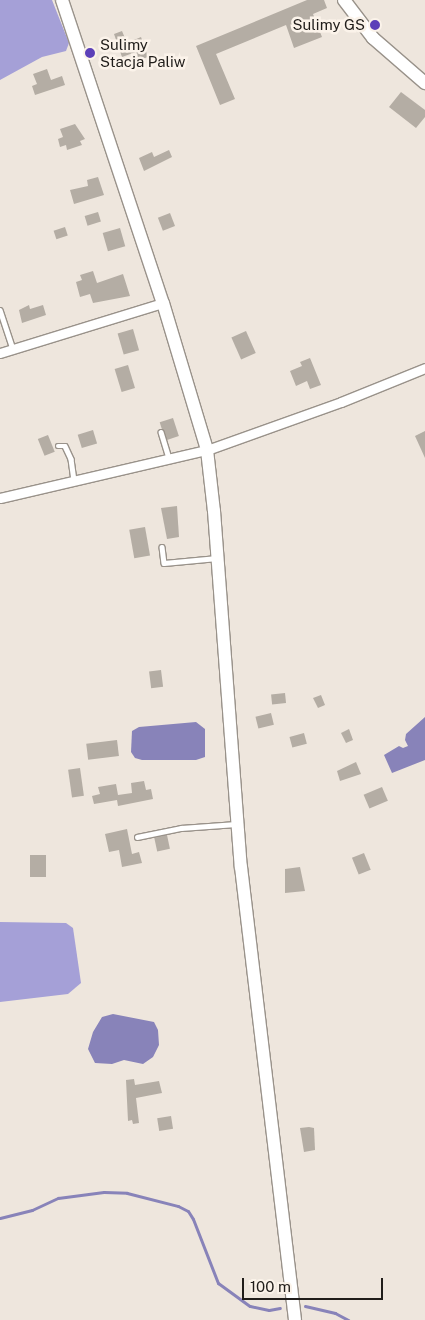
<!DOCTYPE html>
<style>
body{margin:0}
#map{position:relative;width:425px;height:1320px;overflow:hidden;background:#eee6dd;font-family:"Public Sans",sans-serif}
div>[style]{position:absolute}
.forest>*{inset:0;background:#a5a0d7}
.water>*{inset:0;background:#8883b9}
.stream>*{height:3px;margin:-1.5px;padding:0 1.5px;transform-origin:1.5px;border-radius:1.5px;background:#8883b9}
.building>*{inset:0;background:#b4ada4;transform-origin:0 0}
.roads{filter:drop-shadow(1px 0 #99928a) drop-shadow(-1px 0 #99928a) drop-shadow(0 1px #99928a) drop-shadow(0 -1px #99928a)}
.lane>*{height:4.5px;margin:-2.25px;padding:0 2.25px;transform-origin:2.25px;border-radius:2.25px;background:#fff}
.street>*{height:9px;margin:-4.5px;padding:0 4.5px;transform-origin:4.5px;border-radius:4.5px;background:#fff}
.secondary>*{height:12px;margin:-6px;padding:0 6px;transform-origin:6px;border-radius:6px;background:#fff}
.dots>*{width:14px;height:14px;translate:-50% -50%;box-sizing:border-box;border:2px solid #fbf3ea;border-radius:50%}
span{translate:-50% -50%;white-space:nowrap;text-align:center;line-height:1.15;-webkit-text-stroke:5px #fbf3ea;paint-order:stroke}
.poi-label{font-size:15px;color:#201d1a}
.right{translate:-100% -50%;text-align:right}
.left{translate:0 -50%;text-align:left}
.scale{position:absolute;left:242px;top:1278px;width:141px;height:22px;box-sizing:border-box;border:2px solid #201d1a;border-top:0;padding-left:6px;font-size:15px;line-height:18px;white-space:nowrap;color:#201d1a;-webkit-text-stroke:4px #fbf3ea;paint-order:stroke}
</style>
<div id="map">
<div class="forest">
<i style="clip-path:polygon(0 0,52px 0,69px 43px,66px 51px,42px 57px,0 80px)"></i>
<i style="clip-path:polygon(0 922px,66px 923px,73px 928px,81px 983px,68px 994px,0 1002px)"></i>
</div>
<div class="water">
<i style="clip-path:polygon(425px 717px,425px 760px,392px 773px,384px 755px,399px 746px,403px 748px,408px 746px,405px 740px,406px 734px)"></i>
<i style="clip-path:polygon(196px 722px,205px 729px,205px 757px,196px 760px,142px 760px,135px 758px,131px 752px,132px 731px,139px 727px)"></i>
<i style="clip-path:polygon(113px 1014px,154px 1022px,158px 1030px,159px 1045px,153px 1057px,143px 1064px,124px 1060px,112px 1064px,95px 1063px,88px 1049px,93px 1032px,102px 1017px)"></i>
</div>
<div class="stream">
<i style="left:0;top:1218px;width:33px;rotate:-14deg"></i>
<i style="left:32px;top:1210px;width:29px;rotate:-25deg"></i>
<i style="left:58px;top:1198px;width:46px;rotate:-7.4deg"></i>
<i style="left:104px;top:1192px;width:23px;rotate:2deg"></i>
<i style="left:127px;top:1193px;width:53px;rotate:14.3deg"></i>
<i style="left:178px;top:1206px;width:11px;rotate:27deg"></i>
<i style="left:188px;top:1211px;width:9px;rotate:58deg"></i>
<i style="left:193px;top:1219px;width:69px;rotate:68.7deg"></i>
<i style="left:218px;top:1283px;width:39px;rotate:36deg"></i>
<i style="left:250px;top:1306px;width:19px;rotate:12deg"></i>
<i style="left:269px;top:1310px;width:11px;rotate:-10deg"></i>
<i style="left:305px;top:1306px;width:31px;rotate:13deg"></i>
<i style="left:335px;top:1313px;width:15px;rotate:28deg"></i>
</div>
<div class="building">
<i style="clip-path:polygon(307px 0,324px 0,327px 8px,313px 14px,322px 37px,294px 48px,286px 25px,216px 54px,235px 99px,220px 105px,196px 46px)"></i>
<i style="clip-path:polygon(122px 31px,127px 43px,141px 37px,148px 57px,139px 60px,136px 52px,122px 57px,114px 34px)"></i>
<i style="clip-path:polygon(47px 69px,51px 80px,62px 76px,65px 85px,35px 95px,32px 86px,37px 84px,33px 74px)"></i>
<i style="clip-path:polygon(401px 92px,425px 110px,425px 117px,416px 128px,389px 107px)"></i>
<i style="clip-path:polygon(75px 124px,85px 139px,80px 141px,82px 145px,67px 150px,66px 145px,60px 147px,58px 139px,63px 137px,60px 129px)"></i>
<i style="clip-path:polygon(169px 150px,172px 157px,144px 171px,139px 158px,152px 152px,154px 157px)"></i>
<i style="clip-path:polygon(98px 177px,104px 195px,74px 204px,70px 190px,88px 186px,87px 180px)"></i>
<i style="left:98px;top:212px;width:10px;height:14px;rotate:73deg"></i>
<i style="left:170px;top:213px;width:14px;height:13px;rotate:69deg"></i>
<i style="left:65px;top:227px;width:9px;height:12px;rotate:72deg"></i>
<i style="left:120px;top:228px;width:19px;height:18px;rotate:74deg"></i>
<i style="clip-path:polygon(93px 271px,97px 283px,123px 274px,130px 296px,93px 303px,90px 294px,80px 297px,76px 282px,82px 280px,80px 275px)"></i>
<i style="clip-path:polygon(29px 305px,30px 309px,43px 305px,46px 315px,22px 323px,19px 310px)"></i>
<i style="left:133px;top:329px;width:22px;height:16px;rotate:74deg"></i>
<i style="left:246px;top:331px;width:24px;height:16px;rotate:66deg"></i>
<i style="clip-path:polygon(310px 358px,321px 385px,310px 389px,307px 381px,296px 386px,290px 371px,302px 366px,300px 362px)"></i>
<i style="left:128px;top:365px;width:24px;height:14px;rotate:73deg"></i>
<i style="left:173px;top:418px;width:19px;height:14px;rotate:72deg"></i>
<i style="left:93px;top:430px;width:14px;height:16px;rotate:73deg"></i>
<i style="clip-path:polygon(425px 431px,425px 458px,415px 436px)"></i>
<i style="left:48px;top:435px;width:18px;height:11px;rotate:68deg"></i>
<i style="clip-path:polygon(177px 506px,179px 537px,167px 539px,161px 508px)"></i>
<i style="left:145px;top:527px;width:29px;height:16px;rotate:80deg"></i>
<i style="left:161px;top:670px;width:17px;height:12px;rotate:83deg"></i>
<i style="left:285px;top:693px;width:10px;height:14px;rotate:84deg"></i>
<i style="clip-path:polygon(321px 695px,325px 705px,318px 708px,313px 698px)"></i>
<i style="left:271px;top:713px;width:12px;height:16px;rotate:76deg"></i>
<i style="clip-path:polygon(349px 729px,353px 740px,346px 743px,341px 733px)"></i>
<i style="left:304px;top:733px;width:11px;height:15px;rotate:75deg"></i>
<i style="left:117px;top:740px;width:16px;height:31px;rotate:83deg"></i>
<i style="clip-path:polygon(356px 762px,361px 774px,340px 781px,337px 771px)"></i>
<i style="left:80px;top:768px;width:28px;height:12px;rotate:82deg"></i>
<i style="clip-path:polygon(144px 781px,146px 790px,151px 789px,153px 799px,118px 806px,117px 800px,94px 804px,92px 796px,100px 794px,98px 787px,116px 784px,118px 795px,132px 793px,131px 783px)"></i>
<i style="left:382px;top:787px;width:15px;height:20px;rotate:67deg"></i>
<i style="clip-path:polygon(127px 829px,132px 854px,139px 852px,142px 863px,122px 867px,119px 850px,109px 852px,105px 834px)"></i>
<i style="left:167px;top:835px;width:14px;height:13px;rotate:78deg"></i>
<i style="left:364px;top:853px;width:18px;height:13px;rotate:68deg"></i>
<i style="left:30px;top:855px;width:16px;height:22px"></i>
<i style="clip-path:polygon(300px 867px,305px 891px,285px 893px,285px 869px)"></i>
<i style="clip-path:polygon(134px 1079px,135px 1085px,159px 1081px,162px 1093px,136px 1098px,139px 1123px,133px 1124px,132px 1120px,128px 1121px,126px 1080px)"></i>
<i style="left:171px;top:1116px;width:13px;height:14px;rotate:81deg"></i>
<i style="clip-path:polygon(309px 1127px,314px 1128px,315px 1150px,304px 1152px,300px 1128px)"></i>
</div>
<div class="roads">
<div class="lane">
<i style="left:0;top:310px;width:41px;rotate:71.6deg"></i>
<i style="left:161px;top:432px;width:28px;rotate:73deg"></i>
<i style="left:58px;top:446px;width:7px"></i>
<i style="left:65px;top:446px;width:14px;rotate:65deg"></i>
<i style="left:71px;top:459px;width:22px;rotate:82deg"></i>
<i style="left:162px;top:547px;width:16px;rotate:83deg"></i>
<i style="left:164px;top:563px;width:53px;rotate:-5.4deg"></i>
<i style="left:137px;top:837px;width:45px;rotate:-11.6deg"></i>
<i style="left:181px;top:828px;width:55px;rotate:-4.2deg"></i>
</div>
<div class="street">
<i style="left:0;top:353px;width:170px;rotate:-17.1deg"></i>
<i style="left:0;top:498px;width:212px;rotate:-13.1deg"></i>
<i style="left:207px;top:450px;width:142px;rotate:-19.7deg"></i>
<i style="left:341px;top:402px;width:91px;rotate:-22deg"></i>
</div>
<div class="secondary">
<i style="left:62px;top:0;width:319px;rotate:71.6deg"></i>
<i style="left:163px;top:303px;width:153px;rotate:73.3deg"></i>
<i style="left:207px;top:450px;width:61px;rotate:83.5deg"></i>
<i style="left:214px;top:511px;width:357px;rotate:85.7deg"></i>
<i style="left:241px;top:867px;width:456px;rotate:83.2deg"></i>
<i style="left:344px;top:0;width:48px;rotate:52.7deg"></i>
<i style="left:373px;top:38px;width:69px;rotate:40.9deg"></i>
</div>
</div>
<div class="dots">
<i style="left:375px;top:25px;background:#5c40b8"></i>
<i style="left:90px;top:53px;background:#5c40b8"></i>
</div>
<div class="poi-label">
<span class="right" style="left:365px;top:25px">Sulimy GS</span>
<span class="left" style="left:100px;top:53px">Sulimy<br>Stacja Paliw</span>
</div>
<div class="scale">100 m</div>
</div>
